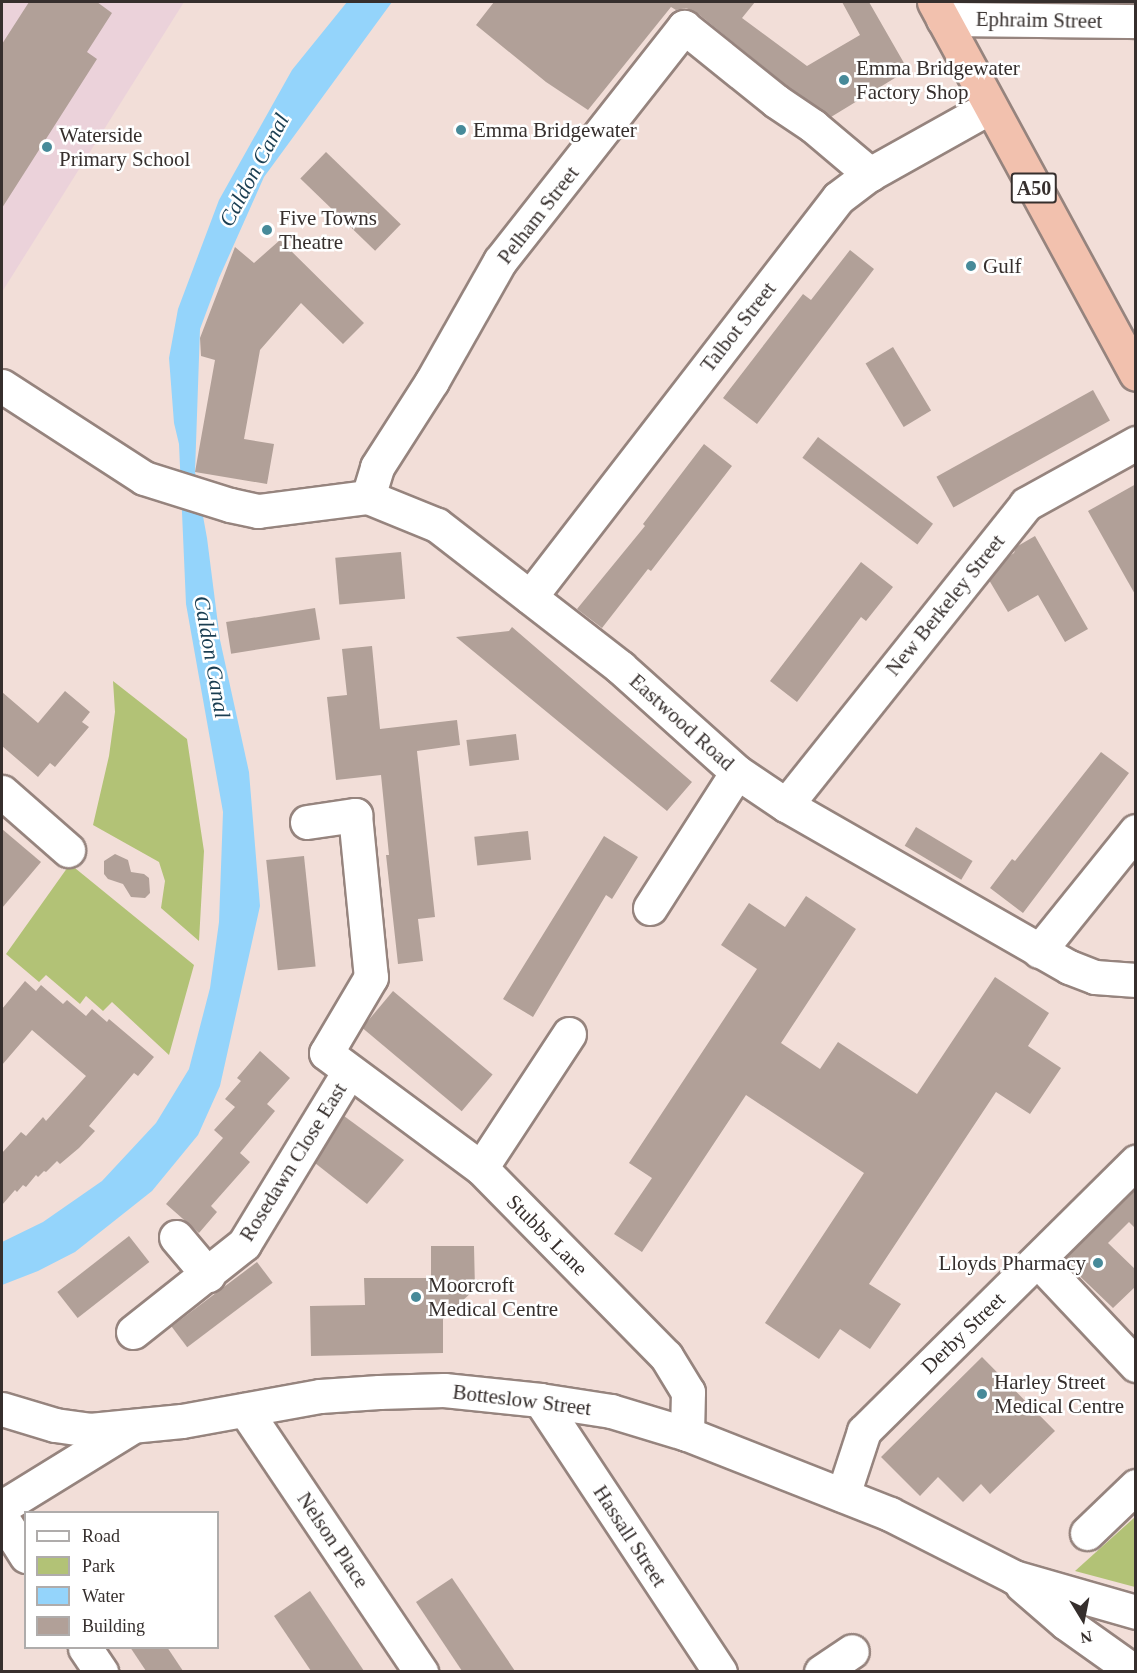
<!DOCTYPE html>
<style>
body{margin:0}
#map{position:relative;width:1137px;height:1673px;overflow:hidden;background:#f2ded8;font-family:"Times New Roman",serif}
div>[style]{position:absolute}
.education>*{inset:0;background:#ebd2da}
.green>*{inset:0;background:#b2c276}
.water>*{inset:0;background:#94d4fb}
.building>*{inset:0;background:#b1a098;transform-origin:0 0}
.roads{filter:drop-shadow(2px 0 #96847e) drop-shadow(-2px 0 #96847e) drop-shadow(0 2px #96847e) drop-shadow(0 -2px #96847e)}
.street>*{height:33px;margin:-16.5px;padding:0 16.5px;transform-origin:16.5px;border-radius:16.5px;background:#fff}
.secondary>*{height:33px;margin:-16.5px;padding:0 16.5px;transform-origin:16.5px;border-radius:16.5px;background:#fff}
.highway>*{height:33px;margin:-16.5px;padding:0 16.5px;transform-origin:16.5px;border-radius:16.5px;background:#f2c1ae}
.dots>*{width:16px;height:16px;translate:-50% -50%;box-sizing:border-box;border:3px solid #fff;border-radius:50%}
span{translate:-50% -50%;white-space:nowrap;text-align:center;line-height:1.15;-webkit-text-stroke:5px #fff;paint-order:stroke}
.shield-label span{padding:2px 4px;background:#fff;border:2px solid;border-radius:4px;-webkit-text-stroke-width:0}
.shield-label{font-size:20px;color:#362f2d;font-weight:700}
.street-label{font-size:21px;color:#362f2d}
.poi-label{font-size:21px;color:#362f2d}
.left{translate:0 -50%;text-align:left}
.right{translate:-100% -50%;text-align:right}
.water-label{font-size:22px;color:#1a3e52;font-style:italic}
.frame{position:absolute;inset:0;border:3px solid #362f2d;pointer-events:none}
.legend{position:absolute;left:24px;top:1511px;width:195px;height:138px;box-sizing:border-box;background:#fff;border:2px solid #afacab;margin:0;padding:8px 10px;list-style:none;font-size:18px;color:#362f2d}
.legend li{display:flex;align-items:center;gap:12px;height:30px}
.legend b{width:30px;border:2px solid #afacab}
.north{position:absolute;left:1053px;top:1589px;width:60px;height:60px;-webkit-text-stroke:4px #fff;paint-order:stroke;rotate:170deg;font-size:16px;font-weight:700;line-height:24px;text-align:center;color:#362f2d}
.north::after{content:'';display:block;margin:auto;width:21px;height:27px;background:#362f2d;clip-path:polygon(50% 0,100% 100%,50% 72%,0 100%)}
</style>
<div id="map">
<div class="education">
<i style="clip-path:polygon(2px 2px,184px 2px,2px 292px)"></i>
</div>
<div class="green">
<i style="clip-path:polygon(113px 681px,187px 739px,204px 851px,199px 941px,161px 908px,165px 881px,159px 862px,93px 825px,109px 756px,115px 712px)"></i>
<i style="clip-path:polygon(70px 864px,194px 965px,169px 1055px,112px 1002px,103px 1011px,86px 996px,80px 1004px,46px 975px,39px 982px,6px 954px)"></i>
<i style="clip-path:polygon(1135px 1517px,1135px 1587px,1075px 1571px)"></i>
</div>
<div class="water">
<i style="clip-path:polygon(347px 2px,392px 2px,264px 177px,219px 278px,200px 329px,195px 472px,207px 538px,220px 640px,249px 772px,260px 906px,220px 1086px,198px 1135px,152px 1191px,75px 1252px,38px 1271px,2px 1285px,2px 1242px,43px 1222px,102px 1181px,156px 1123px,189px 1069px,210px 988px,219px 922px,223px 812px,186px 604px,179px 444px,174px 423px,169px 358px,178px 309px,219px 200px,292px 70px)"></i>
</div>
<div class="building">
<i style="clip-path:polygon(29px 2px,97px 2px,112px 13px,87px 52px,97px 59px,2px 208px,2px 44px)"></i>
<i style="clip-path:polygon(494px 2px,755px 2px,742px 18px,807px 66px,860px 35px,842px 2px,869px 2px,908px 70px,831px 117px,787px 86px,696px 12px,686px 8px,676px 10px,671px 7px,588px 110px,546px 82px,476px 25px)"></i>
<i style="left:326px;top:152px;width:104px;height:37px;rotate:44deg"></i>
<i style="clip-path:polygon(280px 240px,364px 323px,343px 344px,301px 303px,260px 350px,244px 439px,274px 444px,267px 484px,195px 472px,215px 360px,201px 356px,200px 338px,235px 247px,254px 263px)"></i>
<i style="clip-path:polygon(850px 250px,874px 269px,757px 424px,723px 398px,803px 294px,811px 300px)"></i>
<i style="left:893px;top:347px;width:74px;height:32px;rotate:59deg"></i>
<i style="left:1093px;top:390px;width:35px;height:179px;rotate:61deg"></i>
<i style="left:818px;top:437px;width:144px;height:26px;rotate:37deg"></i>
<i style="clip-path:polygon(704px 444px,732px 466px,651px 571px,648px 569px,602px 628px,577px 609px,645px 526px,643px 524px)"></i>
<i style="clip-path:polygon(1136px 484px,1136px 596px,1088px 511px)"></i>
<i style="clip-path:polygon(1035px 536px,1088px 629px,1065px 642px,1038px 595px,1008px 612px,989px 580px,1008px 557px,1014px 553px,1016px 547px)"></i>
<i style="left:401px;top:552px;width:47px;height:66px;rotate:85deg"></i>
<i style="clip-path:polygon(861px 562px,893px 587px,866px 621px,861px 617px,797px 702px,770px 681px)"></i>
<i style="left:315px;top:608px;width:32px;height:90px;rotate:81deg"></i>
<i style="clip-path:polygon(512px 627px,692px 782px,667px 811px,456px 637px,509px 631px)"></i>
<i style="clip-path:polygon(372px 646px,380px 729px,457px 720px,460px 745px,417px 751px,435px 917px,418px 919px,423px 961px,398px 964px,386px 855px,389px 855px,381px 775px,336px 780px,327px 697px,347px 695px,342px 649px)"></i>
<i style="clip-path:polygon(65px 691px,90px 712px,82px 722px,89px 727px,55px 767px,50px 763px,38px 777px,2px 746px,2px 692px,38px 723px)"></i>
<i style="left:516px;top:734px;width:26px;height:50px;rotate:83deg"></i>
<i style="clip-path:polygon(1101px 752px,1129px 773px,1023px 913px,990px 888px,1012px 859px,1015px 861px)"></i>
<i style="left:916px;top:827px;width:66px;height:22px;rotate:31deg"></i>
<i style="clip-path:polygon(2px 829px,41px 862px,2px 908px)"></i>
<i style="left:528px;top:831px;width:29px;height:54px;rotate:84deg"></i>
<i style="clip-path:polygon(604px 836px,638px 857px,612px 899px,606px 895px,533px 1017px,503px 999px)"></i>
<i style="clip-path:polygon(115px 854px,128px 860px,131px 872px,144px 874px,149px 878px,150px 893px,145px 898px,131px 897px,123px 884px,108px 879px,104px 874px,104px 861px)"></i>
<i style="left:304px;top:856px;width:111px;height:38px;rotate:84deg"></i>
<i style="clip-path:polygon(806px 896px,856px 929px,781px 1043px,820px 1069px,838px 1042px,917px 1094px,995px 977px,1049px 1013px,1028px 1046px,1061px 1068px,1030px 1114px,996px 1092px,869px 1284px,901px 1304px,870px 1349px,840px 1329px,819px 1359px,765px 1323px,864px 1173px,746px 1095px,642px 1252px,614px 1234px,652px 1178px,629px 1163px,757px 969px,721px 945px,749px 903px,785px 927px)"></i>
<i style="clip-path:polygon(25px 981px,36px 991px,41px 985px,63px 1004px,67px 1000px,86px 1016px,92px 1009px,107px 1022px,109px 1019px,154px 1057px,138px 1076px,134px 1073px,89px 1126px,95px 1131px,79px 1148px,60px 1164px,57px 1161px,46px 1172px,44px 1171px,38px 1177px,36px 1175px,26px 1187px,23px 1185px,17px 1192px,15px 1190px,2px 1205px,2px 1153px,21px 1132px,26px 1136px,43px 1117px,46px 1121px,86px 1076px,32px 1030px,2px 1065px,2px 1009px)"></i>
<i style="left:393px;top:991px;width:130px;height:48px;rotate:40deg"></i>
<i style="clip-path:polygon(260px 1051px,290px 1078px,267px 1104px,275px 1111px,240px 1153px,250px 1162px,211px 1206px,217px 1212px,199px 1233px,166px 1204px,223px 1138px,214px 1130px,235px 1107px,225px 1099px,241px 1081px,237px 1078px)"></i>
<i style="clip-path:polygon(344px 1116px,404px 1160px,367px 1204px,315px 1163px)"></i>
<i style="clip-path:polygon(1136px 1189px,1136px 1229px,1129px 1222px,1108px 1243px,1136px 1270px,1136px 1286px,1113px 1308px,1063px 1260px)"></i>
<i style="left:129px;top:1236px;width:33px;height:91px;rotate:52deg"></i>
<i style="clip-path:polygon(431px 1246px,474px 1246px,475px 1289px,443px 1319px,443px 1353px,311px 1356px,310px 1306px,365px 1305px,364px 1278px,431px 1278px)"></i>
<i style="left:257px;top:1262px;width:26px;height:107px;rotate:53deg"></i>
<i style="clip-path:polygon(982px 1357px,1055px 1431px,990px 1494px,981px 1484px,963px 1502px,938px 1477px,920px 1496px,881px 1457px)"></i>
<i style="clip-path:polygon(452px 1578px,515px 1671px,462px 1671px,416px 1602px)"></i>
<i style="clip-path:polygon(310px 1591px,364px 1671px,311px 1671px,274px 1616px)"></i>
<i style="clip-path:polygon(130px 1647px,167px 1647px,183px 1671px,146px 1671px)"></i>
</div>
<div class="roads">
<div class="street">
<i style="left:943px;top:19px;width:193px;rotate:0.6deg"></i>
<i style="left:2px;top:386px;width:169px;rotate:32.9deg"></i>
<i style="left:144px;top:478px;width:90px;rotate:17.4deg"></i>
<i style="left:230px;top:505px;width:29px;rotate:12deg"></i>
<i style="left:258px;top:511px;width:111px;rotate:-7.3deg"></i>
<i style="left:368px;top:497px;width:74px;rotate:22.1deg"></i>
<i style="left:437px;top:525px;width:232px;rotate:37.8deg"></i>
<i style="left:620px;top:667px;width:157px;rotate:41.9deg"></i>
<i style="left:737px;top:772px;width:59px;rotate:34deg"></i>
<i style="left:786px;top:805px;width:326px;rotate:29.8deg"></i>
<i style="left:1069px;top:967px;width:28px;rotate:21deg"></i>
<i style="left:1095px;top:977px;width:41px;rotate:4.2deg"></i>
<i style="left:368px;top:497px;width:31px;rotate:-73deg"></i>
<i style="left:377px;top:467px;width:102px;rotate:-57.4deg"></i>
<i style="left:432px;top:381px;width:138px;rotate:-60.5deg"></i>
<i style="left:500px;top:261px;width:298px;rotate:-51.8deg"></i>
<i style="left:684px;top:27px;width:118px;rotate:38.8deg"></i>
<i style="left:776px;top:101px;width:45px;rotate:34deg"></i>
<i style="left:813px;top:126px;width:75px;rotate:40.1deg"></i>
<i style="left:530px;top:597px;width:504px;rotate:-52.33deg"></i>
<i style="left:838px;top:198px;width:40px;rotate:-37deg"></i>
<i style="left:870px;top:174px;width:137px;rotate:-29.2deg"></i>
<i style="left:2px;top:792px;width:88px;rotate:41.3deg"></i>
<i style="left:786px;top:805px;width:385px;rotate:-51.4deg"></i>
<i style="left:1026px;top:504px;width:126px;rotate:-29deg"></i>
<i style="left:307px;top:822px;width:49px;rotate:-8.3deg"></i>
<i style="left:355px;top:815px;width:163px;rotate:84.4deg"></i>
<i style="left:371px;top:977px;width:88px;rotate:120.6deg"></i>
<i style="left:326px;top:1053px;width:193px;rotate:36.6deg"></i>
<i style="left:650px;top:908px;width:161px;rotate:-57.4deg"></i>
<i style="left:1039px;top:951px;width:154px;rotate:-51.1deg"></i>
<i style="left:569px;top:1034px;width:160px;rotate:123.3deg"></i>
<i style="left:481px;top:1168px;width:264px;rotate:45.5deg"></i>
<i style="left:666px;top:1356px;width:42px;rotate:58.6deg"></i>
<i style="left:688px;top:1392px;width:42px;rotate:91.4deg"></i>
<i style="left:176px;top:1237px;width:50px;rotate:49.9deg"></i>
<i style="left:1038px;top:1261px;width:143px;rotate:46.7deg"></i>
<i style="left:133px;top:1332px;width:142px;rotate:-38.4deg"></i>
<i style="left:244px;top:1244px;width:202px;rotate:-58.7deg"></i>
<i style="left:540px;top:1400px;width:326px;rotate:56.5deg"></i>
<i style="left:245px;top:1410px;width:316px;rotate:56.1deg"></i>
<i style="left:843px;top:1495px;width:67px;rotate:-71.8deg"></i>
<i style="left:864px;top:1431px;width:383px;rotate:-44.7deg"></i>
<i style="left:2px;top:1507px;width:150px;rotate:-31.7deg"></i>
<i style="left:2px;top:1518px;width:45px;rotate:57.7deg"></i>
<i style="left:1087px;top:1533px;width:68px;rotate:-43.8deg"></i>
<i style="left:85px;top:1648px;width:29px;rotate:56deg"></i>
<i style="left:821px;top:1672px;width:37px;rotate:-34deg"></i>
</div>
<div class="secondary">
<i style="left:2px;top:1409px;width:55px;rotate:16.8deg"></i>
<i style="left:55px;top:1425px;width:35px;rotate:8deg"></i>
<i style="left:90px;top:1430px;width:92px;rotate:-5.6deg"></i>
<i style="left:182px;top:1421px;width:140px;rotate:-10.3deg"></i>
<i style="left:320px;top:1396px;width:59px;rotate:-3.9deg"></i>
<i style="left:379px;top:1392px;width:65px;rotate:-1.8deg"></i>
<i style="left:444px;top:1390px;width:97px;rotate:5.9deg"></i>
<i style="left:540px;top:1400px;width:72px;rotate:8.8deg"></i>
<i style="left:611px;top:1411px;width:79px;rotate:16.8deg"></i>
<i style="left:687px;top:1434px;width:218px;rotate:21.5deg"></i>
<i style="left:890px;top:1514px;width:139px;rotate:26.9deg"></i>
<i style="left:1014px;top:1577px;width:127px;rotate:16deg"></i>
<i style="left:1022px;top:1585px;width:58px;rotate:40.8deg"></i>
<i style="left:1066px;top:1623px;width:85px;rotate:35.4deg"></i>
</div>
<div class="highway">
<i style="left:934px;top:2px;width:423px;rotate:61.5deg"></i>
</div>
</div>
<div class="dots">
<i style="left:844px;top:80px;background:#478a99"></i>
<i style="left:461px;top:130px;background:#478a99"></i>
<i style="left:47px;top:147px;background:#478a99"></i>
<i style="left:267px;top:230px;background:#478a99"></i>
<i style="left:971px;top:266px;background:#478a99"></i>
<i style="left:1098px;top:1263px;background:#478a99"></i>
<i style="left:416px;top:1297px;background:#478a99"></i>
<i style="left:982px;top:1394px;background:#478a99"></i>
</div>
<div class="shield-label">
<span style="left:1034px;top:188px">A50</span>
</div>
<div class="street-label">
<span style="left:1039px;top:20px;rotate:1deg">Ephraim Street</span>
<span style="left:538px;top:215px;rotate:-52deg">Pelham Street</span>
<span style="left:738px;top:327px;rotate:-52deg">Talbot Street</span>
<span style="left:945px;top:605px;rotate:-51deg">New Berkeley Street</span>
<span style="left:682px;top:722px;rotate:42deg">Eastwood Road</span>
<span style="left:293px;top:1162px;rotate:-58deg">Rosedawn Close East</span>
<span style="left:547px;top:1235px;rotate:45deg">Stubbs Lane</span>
<span style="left:963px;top:1333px;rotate:-44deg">Derby Street</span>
<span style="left:522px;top:1400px;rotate:7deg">Botteslow Street</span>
<span style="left:630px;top:1536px;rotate:57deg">Hassall Street</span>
<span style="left:333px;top:1540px;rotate:56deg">Nelson Place</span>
</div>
<div class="poi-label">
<span class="left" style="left:856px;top:80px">Emma Bridgewater<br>Factory Shop</span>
<span class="left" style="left:473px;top:130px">Emma Bridgewater</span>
<span class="left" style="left:59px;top:147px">Waterside<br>Primary School</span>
<span class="left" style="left:279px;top:230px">Five Towns<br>Theatre</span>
<span class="left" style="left:983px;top:266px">Gulf</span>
<span class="right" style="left:1086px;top:1263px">Lloyds Pharmacy</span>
<span class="left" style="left:428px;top:1297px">Moorcroft<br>Medical Centre</span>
<span class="left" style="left:994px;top:1394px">Harley Street<br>Medical Centre</span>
</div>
<div class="water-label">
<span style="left:254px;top:170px;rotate:-62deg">Caldon Canal</span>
<span style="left:212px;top:657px;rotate:80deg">Caldon Canal</span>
</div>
<div class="frame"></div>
<ul class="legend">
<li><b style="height:8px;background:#fff"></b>Road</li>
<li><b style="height:16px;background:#b2c276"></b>Park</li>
<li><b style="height:16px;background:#94d4fb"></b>Water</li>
<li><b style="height:16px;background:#b1a098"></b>Building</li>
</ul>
<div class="north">N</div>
</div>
